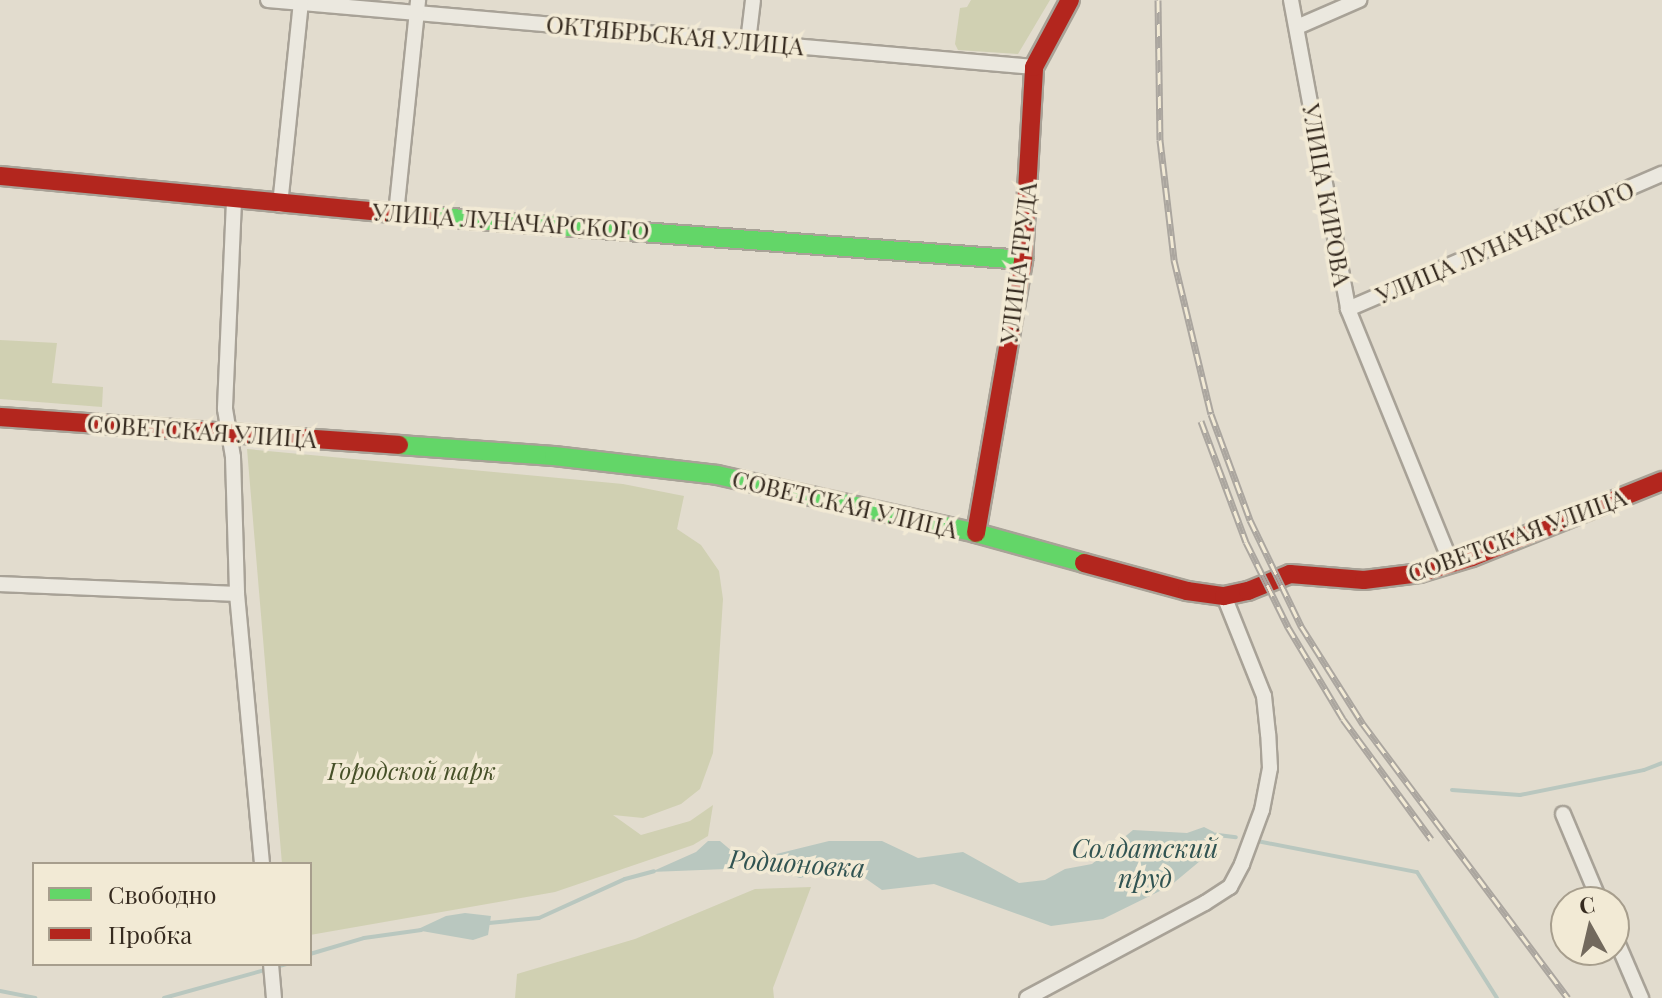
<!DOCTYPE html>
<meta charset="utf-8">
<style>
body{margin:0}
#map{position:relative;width:1662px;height:998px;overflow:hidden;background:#e2dcce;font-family:"Playfair Display",serif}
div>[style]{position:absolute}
.green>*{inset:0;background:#d0d0b2}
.water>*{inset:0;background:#b9c7bf}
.stream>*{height:4px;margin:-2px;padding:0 2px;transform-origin:2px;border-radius:2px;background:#b9c7bf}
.roads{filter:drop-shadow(2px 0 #a8a297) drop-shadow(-2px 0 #a8a297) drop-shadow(0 2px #a8a297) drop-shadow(0 -2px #a8a297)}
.street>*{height:14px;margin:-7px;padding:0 7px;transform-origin:7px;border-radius:7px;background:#ebe8df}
.fast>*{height:18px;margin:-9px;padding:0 9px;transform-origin:9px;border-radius:9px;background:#63d668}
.jam>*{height:18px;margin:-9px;padding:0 9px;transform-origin:9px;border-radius:9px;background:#b3261e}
.rail>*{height:7px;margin-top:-3.5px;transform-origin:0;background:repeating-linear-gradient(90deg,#f2ead5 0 12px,#aba69f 0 24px);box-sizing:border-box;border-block:2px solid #aba69f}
span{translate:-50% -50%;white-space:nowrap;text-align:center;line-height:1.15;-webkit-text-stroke:7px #f2ead5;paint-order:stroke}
.street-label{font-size:24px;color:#362b20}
.park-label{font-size:24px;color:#465028;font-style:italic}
.water-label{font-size:26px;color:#315452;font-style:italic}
.legend{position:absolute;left:32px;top:862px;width:280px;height:104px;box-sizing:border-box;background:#f2ead5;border:2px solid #a79e8d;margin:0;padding:10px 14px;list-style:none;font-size:24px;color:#362b20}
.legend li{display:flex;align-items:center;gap:16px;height:40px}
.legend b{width:40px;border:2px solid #a79e8d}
.north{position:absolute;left:1550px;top:886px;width:80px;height:80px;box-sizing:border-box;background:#f2ead5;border:2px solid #a79e8d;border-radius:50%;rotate:352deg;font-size:22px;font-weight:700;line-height:32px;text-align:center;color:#362b20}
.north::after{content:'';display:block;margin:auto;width:28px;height:36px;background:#72695d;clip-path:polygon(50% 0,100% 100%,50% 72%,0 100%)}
</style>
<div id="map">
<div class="green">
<i style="clip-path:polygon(971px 0,1050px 0,1018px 54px,958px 50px,955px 44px,960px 8px,967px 7px)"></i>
<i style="clip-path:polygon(0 340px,57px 343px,52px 383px,103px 387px,102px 407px,0 399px)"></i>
<i style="clip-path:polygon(247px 449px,623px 484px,684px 496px,677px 529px,701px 545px,719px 571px,723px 599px,713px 753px,700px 789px,681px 804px,643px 818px,613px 815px,641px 835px,690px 821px,713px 805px,708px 836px,693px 845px,555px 892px,310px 935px,310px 864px,282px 864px)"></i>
<i style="clip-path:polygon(811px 887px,773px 988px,774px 998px,515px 998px,517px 974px,635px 939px,755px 889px)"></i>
</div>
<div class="water">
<i style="clip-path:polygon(1204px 827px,1214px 832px,1206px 856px,1170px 886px,1103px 919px,1051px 926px,934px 884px,882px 890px,862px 876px,815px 874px,800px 878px,756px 864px,756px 859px,829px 841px,882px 841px,918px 858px,963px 852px,1019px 883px,1045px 880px,1065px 869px,1092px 864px,1133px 830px,1187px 833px)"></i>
<i style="clip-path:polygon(708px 841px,720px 841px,733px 852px,726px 869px,651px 872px,696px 852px)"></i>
<i style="clip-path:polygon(465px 913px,491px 916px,488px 935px,473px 940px,416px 930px,446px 916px)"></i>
</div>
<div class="stream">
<i style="left:1452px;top:790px;width:68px;rotate:4.2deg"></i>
<i style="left:1520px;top:795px;width:126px;rotate:-11.4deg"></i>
<i style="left:1644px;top:770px;width:19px;rotate:-21deg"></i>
<i style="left:1210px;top:834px;width:26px;rotate:7deg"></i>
<i style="left:1257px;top:841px;width:163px;rotate:11deg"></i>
<i style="left:1417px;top:872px;width:149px;rotate:57.6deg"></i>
<i style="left:729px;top:860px;width:31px"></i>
<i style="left:489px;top:923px;width:50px;rotate:-5.7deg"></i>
<i style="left:539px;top:918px;width:94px;rotate:-24.4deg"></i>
<i style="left:625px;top:879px;width:30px;rotate:-15deg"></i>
<i style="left:310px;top:954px;width:56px;rotate:-16.5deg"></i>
<i style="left:364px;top:938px;width:58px;rotate:-8deg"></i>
<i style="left:0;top:991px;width:36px;rotate:11deg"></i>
<i style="left:164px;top:998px;width:128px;rotate:-15.5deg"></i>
</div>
<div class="roads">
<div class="street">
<i style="left:268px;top:0;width:769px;rotate:5deg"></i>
<i style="left:1291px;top:0;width:314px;rotate:79.5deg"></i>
<i style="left:1348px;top:309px;width:274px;rotate:67.9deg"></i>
<i style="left:1297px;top:27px;width:68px;rotate:-23.5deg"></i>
<i style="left:748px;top:42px;width:42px;rotate:-83.2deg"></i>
<i style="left:234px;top:201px;width:208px;rotate:92.5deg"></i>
<i style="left:225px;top:409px;width:49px;rotate:80.5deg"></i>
<i style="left:233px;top:457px;width:137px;rotate:88.3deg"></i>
<i style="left:237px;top:594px;width:271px;rotate:84.7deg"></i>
<i style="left:280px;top:205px;width:203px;rotate:-84.1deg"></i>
<i style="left:396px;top:214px;width:215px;rotate:-84.1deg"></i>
<i style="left:1348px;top:309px;width:342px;rotate:-23.3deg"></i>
<i style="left:0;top:584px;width:237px;rotate:2.4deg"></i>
<i style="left:1563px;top:814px;width:95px;rotate:67.2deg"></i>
<i style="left:1614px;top:935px;width:69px;rotate:66.8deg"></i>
<i style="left:271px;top:964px;width:34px;rotate:85deg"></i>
<i style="left:1027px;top:998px;width:202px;rotate:-28.1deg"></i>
<i style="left:1205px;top:903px;width:30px;rotate:-33deg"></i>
<i style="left:1230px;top:887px;width:26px;rotate:-62deg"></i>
<i style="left:1242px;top:864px;width:58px;rotate:-69.7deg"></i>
<i style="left:1262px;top:810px;width:43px;rotate:-79.2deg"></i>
<i style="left:1270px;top:768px;width:34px;rotate:-93deg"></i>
<i style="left:1268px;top:734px;width:38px;rotate:-96deg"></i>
<i style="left:1264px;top:696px;width:108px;rotate:-111.8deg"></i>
</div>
<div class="fast">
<i style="left:423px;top:216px;width:602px;rotate:4.19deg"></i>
<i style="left:399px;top:445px;width:155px;rotate:4.1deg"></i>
<i style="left:554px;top:456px;width:164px;rotate:6.6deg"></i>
<i style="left:717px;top:475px;width:265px;rotate:12.6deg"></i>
<i style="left:976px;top:533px;width:112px;rotate:15.5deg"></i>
</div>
<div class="jam">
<i style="left:0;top:176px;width:425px;rotate:5.4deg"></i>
<i style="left:0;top:417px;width:400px;rotate:4deg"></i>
<i style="left:976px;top:533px;width:277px;rotate:-80.2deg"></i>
<i style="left:1023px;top:260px;width:193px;rotate:-86.7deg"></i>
<i style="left:1034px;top:67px;width:76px;rotate:-61.8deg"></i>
<i style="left:1084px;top:563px;width:107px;rotate:15.2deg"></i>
<i style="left:1187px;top:591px;width:37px;rotate:8deg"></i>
<i style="left:1224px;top:596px;width:25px;rotate:-12deg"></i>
<i style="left:1248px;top:591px;width:45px;rotate:-22deg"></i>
<i style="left:1290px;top:574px;width:74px;rotate:4.6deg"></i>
<i style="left:1364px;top:580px;width:56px;rotate:-7.1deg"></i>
<i style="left:1420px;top:573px;width:54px;rotate:-17.1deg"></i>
<i style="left:1472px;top:557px;width:205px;rotate:-21.8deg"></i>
</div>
</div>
<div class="rail">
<i style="left:1158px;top:0;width:140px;rotate:89.2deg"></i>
<i style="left:1160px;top:140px;width:121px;rotate:83.3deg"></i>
<i style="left:1174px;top:260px;width:158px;rotate:76.5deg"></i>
<i style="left:1211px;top:414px;width:113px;rotate:69.8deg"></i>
<i style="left:1250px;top:520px;width:118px;rotate:64.3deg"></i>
<i style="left:1301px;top:626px;width:116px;rotate:57.7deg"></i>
<i style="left:1363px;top:724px;width:342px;rotate:53.2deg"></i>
<i style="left:1201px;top:421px;width:129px;rotate:69.6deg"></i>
<i style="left:1246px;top:542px;width:95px;rotate:63.7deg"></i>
<i style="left:1288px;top:627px;width:107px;rotate:59.1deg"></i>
<i style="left:1343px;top:719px;width:149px;rotate:53.7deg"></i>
</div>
<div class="street-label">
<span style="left:675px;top:35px;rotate:5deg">ОКТЯБРЬСКАЯ УЛИЦА</span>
<span style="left:1327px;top:195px;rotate:80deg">УЛИЦА КИРОВА</span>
<span style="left:511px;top:221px;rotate:4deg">УЛИЦА ЛУНАЧАРСКОГО</span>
<span style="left:1505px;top:242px;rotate:-23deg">УЛИЦА ЛУНАЧАРСКОГО</span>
<span style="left:1018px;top:263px;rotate:-83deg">УЛИЦА ТРУДА</span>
<span style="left:202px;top:431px;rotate:4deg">СОВЕТСКАЯ УЛИЦА</span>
<span style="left:845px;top:504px;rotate:13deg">СОВЕТСКАЯ УЛИЦА</span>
<span style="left:1517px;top:535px;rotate:-20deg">СОВЕТСКАЯ УЛИЦА</span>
</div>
<div class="park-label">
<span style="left:412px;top:771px">Городской парк</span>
</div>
<div class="water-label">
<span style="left:1145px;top:863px">Солдатский<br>пруд</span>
<span style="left:797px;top:863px;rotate:4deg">Родионовка</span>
</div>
<ul class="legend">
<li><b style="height:10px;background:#63d668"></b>Свободно</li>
<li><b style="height:10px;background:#b3261e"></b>Пробка</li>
</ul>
<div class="north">С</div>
</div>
